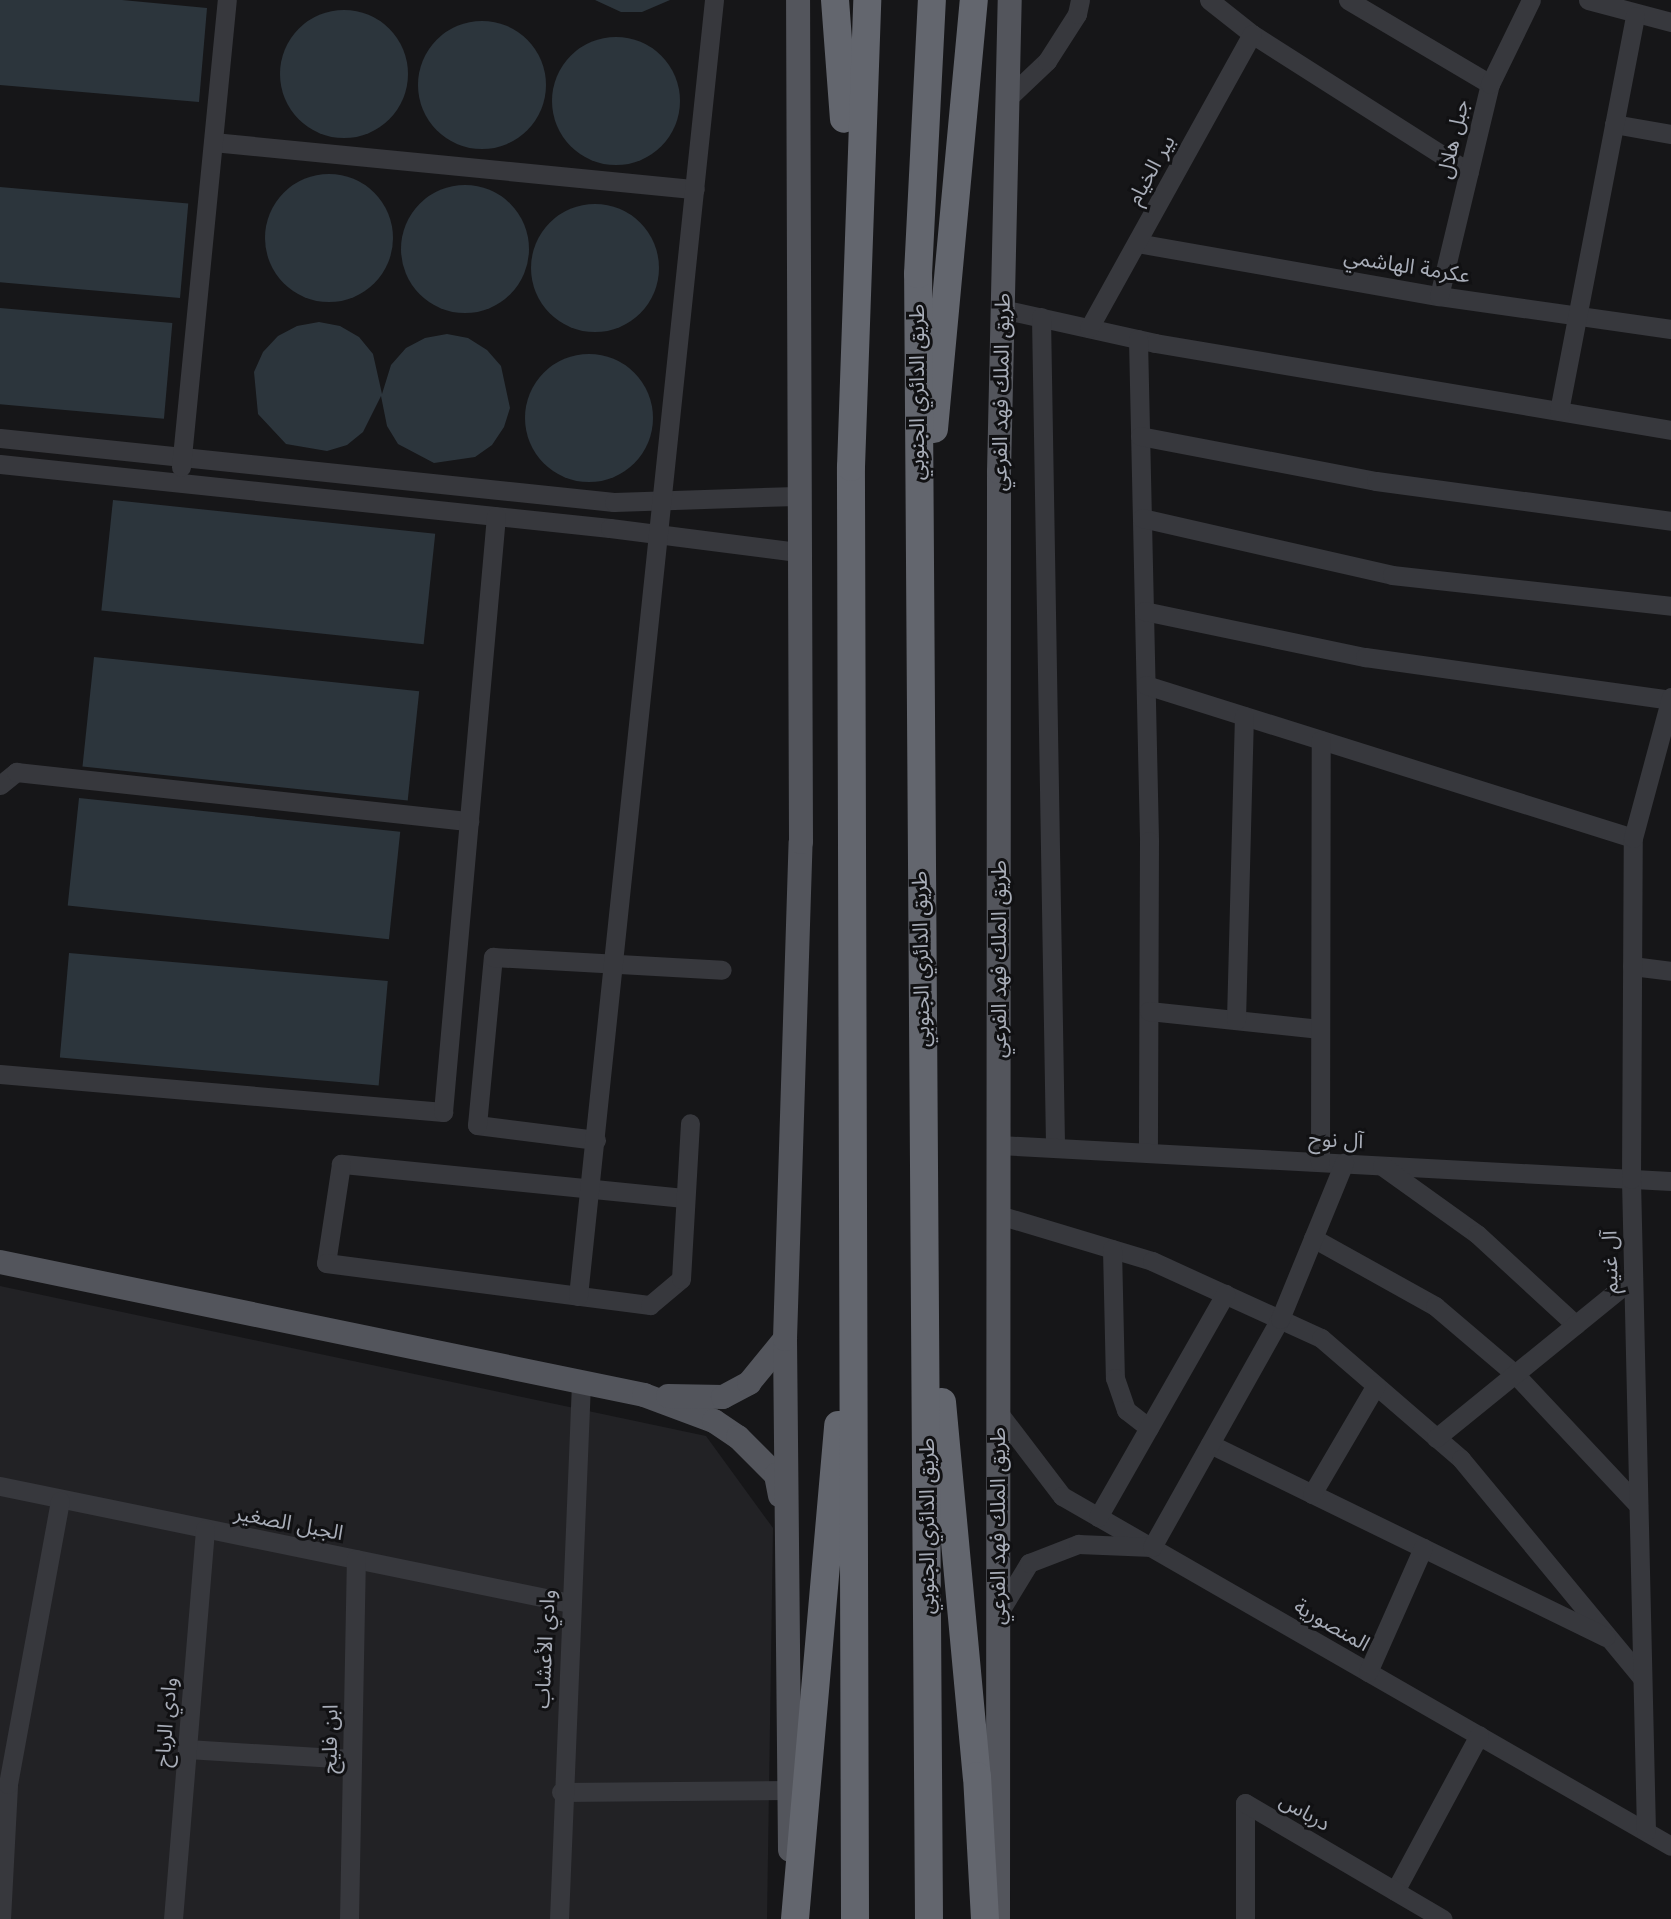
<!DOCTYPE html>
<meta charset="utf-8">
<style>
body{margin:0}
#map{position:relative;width:1671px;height:1919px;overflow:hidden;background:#161618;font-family:Jost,"Noto Sans Arabic",sans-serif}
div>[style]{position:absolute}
.built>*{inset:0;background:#222225}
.water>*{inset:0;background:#2c353c;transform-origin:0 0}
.round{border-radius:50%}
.minor>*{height:19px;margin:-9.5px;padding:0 9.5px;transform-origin:9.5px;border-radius:9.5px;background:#37383d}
.major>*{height:24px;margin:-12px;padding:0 12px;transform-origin:12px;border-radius:12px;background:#53555c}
.highway>*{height:28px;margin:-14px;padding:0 14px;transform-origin:14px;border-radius:14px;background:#63666e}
span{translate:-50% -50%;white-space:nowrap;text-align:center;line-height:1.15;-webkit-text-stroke:6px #111113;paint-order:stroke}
.street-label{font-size:21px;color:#a8adb8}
</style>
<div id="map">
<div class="built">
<i style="clip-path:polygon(0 1286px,706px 1436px,773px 1528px,767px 1919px,0 1919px)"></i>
</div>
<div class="water">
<i style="clip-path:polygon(0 0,122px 0,207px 8px,199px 102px,0 85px)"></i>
<i style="clip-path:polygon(595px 0,670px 0,642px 12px,621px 12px)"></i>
<i class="round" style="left:280px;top:10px;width:128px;height:128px"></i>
<i class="round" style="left:418px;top:21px;width:128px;height:128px"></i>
<i class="round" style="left:552px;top:37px;width:128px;height:128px"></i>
<i class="round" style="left:265px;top:174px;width:128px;height:128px"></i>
<i class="round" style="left:401px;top:185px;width:128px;height:128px"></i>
<i style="left:0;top:187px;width:189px;height:95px;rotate:5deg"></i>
<i class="round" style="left:531px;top:204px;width:128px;height:128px"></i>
<i style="left:0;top:308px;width:173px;height:96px;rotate:5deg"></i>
<i style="clip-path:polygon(319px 322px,340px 326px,359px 337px,373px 354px,382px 394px,391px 365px,406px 348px,425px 338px,447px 334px,468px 338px,487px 350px,501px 366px,510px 408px,504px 427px,492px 445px,475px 457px,434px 463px,398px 444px,387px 426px,381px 396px,363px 432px,347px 445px,327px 451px,286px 444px,258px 414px,254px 372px,263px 352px,278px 336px,297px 326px)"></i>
<i class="round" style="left:525px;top:354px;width:128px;height:128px"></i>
<i style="left:113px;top:500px;width:324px;height:111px;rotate:6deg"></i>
<i style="left:94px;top:657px;width:327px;height:110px;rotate:6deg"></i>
<i style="left:79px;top:798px;width:323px;height:108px;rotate:6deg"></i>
<i style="left:69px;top:953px;width:320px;height:105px;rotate:5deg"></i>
</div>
<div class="minor">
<i style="left:1209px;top:0;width:55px;rotate:38.3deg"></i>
<i style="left:1252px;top:34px;width:257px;rotate:32.5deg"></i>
<i style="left:1348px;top:0;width:165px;rotate:30.6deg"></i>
<i style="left:1588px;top:0;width:86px;rotate:14.8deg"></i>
<i style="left:1007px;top:99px;width:55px;rotate:-43.5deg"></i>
<i style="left:1047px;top:61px;width:56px;rotate:-57.4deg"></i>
<i style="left:1077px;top:14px;width:14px;rotate:-78deg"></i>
<i style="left:1614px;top:124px;width:58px;rotate:10deg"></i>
<i style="left:213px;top:142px;width:484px;rotate:5.6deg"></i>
<i style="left:1137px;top:243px;width:307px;rotate:10deg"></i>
<i style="left:1439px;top:296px;width:234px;rotate:8.1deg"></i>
<i style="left:1439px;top:296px;width:218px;rotate:-76.5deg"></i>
<i style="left:1490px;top:84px;width:93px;rotate:-64deg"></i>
<i style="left:1002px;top:309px;width:157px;rotate:12.5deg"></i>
<i style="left:1155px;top:343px;width:523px;rotate:9.57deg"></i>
<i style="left:1041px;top:317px;width:831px;rotate:89.03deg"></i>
<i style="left:1089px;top:328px;width:336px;rotate:-61deg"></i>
<i style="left:1138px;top:339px;width:502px;rotate:88.74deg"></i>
<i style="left:1149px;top:841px;width:312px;rotate:90.2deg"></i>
<i style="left:1559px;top:411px;width:402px;rotate:-79.1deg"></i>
<i style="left:1140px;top:436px;width:240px;rotate:10.8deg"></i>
<i style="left:1376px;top:481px;width:298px;rotate:7.7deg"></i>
<i style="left:0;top:438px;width:617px;rotate:5.95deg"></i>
<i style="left:614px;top:502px;width:182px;rotate:-1.9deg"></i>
<i style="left:0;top:464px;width:613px;rotate:5.99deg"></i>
<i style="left:610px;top:528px;width:189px;rotate:7.3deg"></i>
<i style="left:181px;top:467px;width:469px;rotate:-84.4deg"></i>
<i style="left:1142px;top:518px;width:256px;rotate:12.8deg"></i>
<i style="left:1392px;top:575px;width:281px;rotate:6.3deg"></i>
<i style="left:1144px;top:611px;width:226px;rotate:11.8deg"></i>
<i style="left:1365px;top:657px;width:308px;rotate:8deg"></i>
<i style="left:1146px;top:685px;width:510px;rotate:17.44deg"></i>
<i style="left:0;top:785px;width:21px;rotate:-39deg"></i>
<i style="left:16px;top:772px;width:456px;rotate:6.2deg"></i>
<i style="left:1632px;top:966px;width:39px;rotate:7deg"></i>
<i style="left:1149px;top:1011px;width:172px;rotate:6deg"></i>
<i style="left:1236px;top:1020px;width:304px;rotate:-88.5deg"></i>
<i style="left:0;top:1074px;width:445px;rotate:4.9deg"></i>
<i style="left:443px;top:1112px;width:598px;rotate:-84.92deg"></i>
<i style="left:596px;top:1140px;width:120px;rotate:-172.8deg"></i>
<i style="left:477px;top:1125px;width:169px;rotate:-84.6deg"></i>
<i style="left:493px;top:957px;width:229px;rotate:3.2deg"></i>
<i style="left:999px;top:1145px;width:673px;rotate:3.07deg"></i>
<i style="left:1320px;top:1162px;width:422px;rotate:-89.9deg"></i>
<i style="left:1382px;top:1166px;width:117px;rotate:35.6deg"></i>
<i style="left:1477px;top:1234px;width:134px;rotate:42.6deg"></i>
<i style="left:684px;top:1198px;width:345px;rotate:-174.3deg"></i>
<i style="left:341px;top:1164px;width:100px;rotate:98.6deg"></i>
<i style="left:326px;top:1263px;width:327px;rotate:7.4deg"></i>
<i style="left:650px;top:1305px;width:40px;rotate:-40deg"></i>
<i style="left:681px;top:1279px;width:156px;rotate:-86.7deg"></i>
<i style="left:999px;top:1215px;width:160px;rotate:16.7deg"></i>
<i style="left:1152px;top:1261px;width:186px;rotate:24.5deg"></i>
<i style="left:1321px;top:1338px;width:185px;rotate:40.8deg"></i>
<i style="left:1461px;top:1459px;width:284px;rotate:50.4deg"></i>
<i style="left:1313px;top:1238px;width:140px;rotate:29.1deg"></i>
<i style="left:1435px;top:1306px;width:105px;rotate:40.4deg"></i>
<i style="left:1515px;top:1374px;width:180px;rotate:46.8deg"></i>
<i style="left:1112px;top:1249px;width:129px;rotate:88.7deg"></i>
<i style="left:1115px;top:1378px;width:34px;rotate:71deg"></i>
<i style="left:1126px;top:1410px;width:29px;rotate:38deg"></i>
<i style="left:578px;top:1296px;width:1303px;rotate:-84.01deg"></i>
<i style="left:998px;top:1412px;width:106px;rotate:52.7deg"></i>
<i style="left:1062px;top:1496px;width:702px;rotate:29.89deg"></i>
<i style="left:1436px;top:1438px;width:254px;rotate:-39.1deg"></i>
<i style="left:1210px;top:1444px;width:440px;rotate:26deg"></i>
<i style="left:0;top:1486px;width:582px;rotate:11.6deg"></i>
<i style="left:1312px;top:1494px;width:126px;rotate:-59.6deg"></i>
<i style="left:1098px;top:1517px;width:257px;rotate:-60.3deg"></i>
<i style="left:998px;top:1614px;width:60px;rotate:-58.7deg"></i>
<i style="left:1029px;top:1563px;width:53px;rotate:-21.2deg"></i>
<i style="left:1078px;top:1544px;width:74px;rotate:2.3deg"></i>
<i style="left:1152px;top:1547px;width:261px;rotate:-60.7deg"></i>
<i style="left:1280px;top:1319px;width:169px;rotate:-67.7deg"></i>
<i style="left:1368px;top:1672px;width:136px;rotate:-66.1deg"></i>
<i style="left:187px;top:1749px;width:165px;rotate:3.5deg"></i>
<i style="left:561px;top:1792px;width:228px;rotate:-0.5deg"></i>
<i style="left:1646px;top:1831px;width:652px;rotate:-91.32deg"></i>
<i style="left:1631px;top:1179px;width:341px;rotate:-89.7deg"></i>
<i style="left:1633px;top:838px;width:146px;rotate:-74.9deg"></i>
<i style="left:1395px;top:1891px;width:177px;rotate:-61.7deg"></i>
<i style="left:1px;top:1919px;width:135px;rotate:-87deg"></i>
<i style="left:8px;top:1784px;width:288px;rotate:-79.6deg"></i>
<i style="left:173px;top:1919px;width:391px;rotate:-85.3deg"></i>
<i style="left:349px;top:1919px;width:360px;rotate:-88.9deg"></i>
<i style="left:559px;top:1919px;width:537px;rotate:-87.65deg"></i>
<i style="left:1245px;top:1919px;width:116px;rotate:-90deg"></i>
<i style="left:1245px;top:1803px;width:229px;rotate:30.4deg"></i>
</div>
<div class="major">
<i style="left:0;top:1262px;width:658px;rotate:11.67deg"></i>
<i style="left:644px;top:1395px;width:75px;rotate:20.4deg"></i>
<i style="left:714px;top:1421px;width:29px;rotate:34deg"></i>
<i style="left:738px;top:1437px;width:54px;rotate:45deg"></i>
<i style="left:776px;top:1475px;width:21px;rotate:79deg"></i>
<i style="left:668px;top:1396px;width:55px;rotate:1deg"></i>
<i style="left:723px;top:1397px;width:30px;rotate:-28deg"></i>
<i style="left:749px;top:1383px;width:57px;rotate:-50.7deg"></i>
<i style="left:790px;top:1850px;width:511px;rotate:-90.56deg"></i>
<i style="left:785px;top:1339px;width:497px;rotate:-88.2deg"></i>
<i style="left:801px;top:842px;width:842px;rotate:-90.2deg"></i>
<i style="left:998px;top:1919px;width:1447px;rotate:-89.96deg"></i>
<i style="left:999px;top:472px;width:472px;rotate:-88.7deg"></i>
</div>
<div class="highway">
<i style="left:835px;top:0;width:119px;rotate:85.7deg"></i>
<i style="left:934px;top:429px;width:431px;rotate:-84.7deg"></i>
<i style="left:942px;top:1402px;width:376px;rotate:84.7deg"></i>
<i style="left:977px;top:1776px;width:143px;rotate:86.8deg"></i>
<i style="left:795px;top:1919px;width:496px;rotate:-85deg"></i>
<i style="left:855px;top:1919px;width:1452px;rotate:-90.16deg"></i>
<i style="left:851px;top:467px;width:467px;rotate:-88deg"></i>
<i style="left:929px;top:1919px;width:1645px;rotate:-90.38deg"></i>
<i style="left:918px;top:274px;width:274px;rotate:-87.1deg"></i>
</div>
<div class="street-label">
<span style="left:1453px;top:139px;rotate:-77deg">جبل هلال</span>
<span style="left:1151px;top:170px;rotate:-61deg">بير الخيام</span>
<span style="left:1407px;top:266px;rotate:9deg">عكرمة الهاشمي</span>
<span style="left:917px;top:392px;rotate:-90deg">طريق الدائري الجنوبي</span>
<span style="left:1001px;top:392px;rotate:-89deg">طريق الملك فهد الفرعي</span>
<span style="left:921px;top:959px;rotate:-91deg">طريق الدائري الجنوبي</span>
<span style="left:999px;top:959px;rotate:-90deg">طريق الملك فهد الفرعي</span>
<span style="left:1336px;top:1140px;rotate:3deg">آل نوح</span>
<span style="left:1610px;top:1262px;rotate:-91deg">آل غنيم</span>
<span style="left:289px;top:1523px;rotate:11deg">الجبل الصغير</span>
<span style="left:927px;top:1526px;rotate:-90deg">طريق الدائري الجنوبي</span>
<span style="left:998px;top:1526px;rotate:-90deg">طريق الملك فهد الفرعي</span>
<span style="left:1332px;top:1625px;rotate:30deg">المنصورية</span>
<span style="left:545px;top:1649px;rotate:-87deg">وادي الأعشاب</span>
<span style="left:166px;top:1722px;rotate:-85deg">وادي الرباح</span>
<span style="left:330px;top:1739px;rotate:-89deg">ابن فليح</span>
<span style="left:1305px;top:1812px;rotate:30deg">درباس</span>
</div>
</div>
